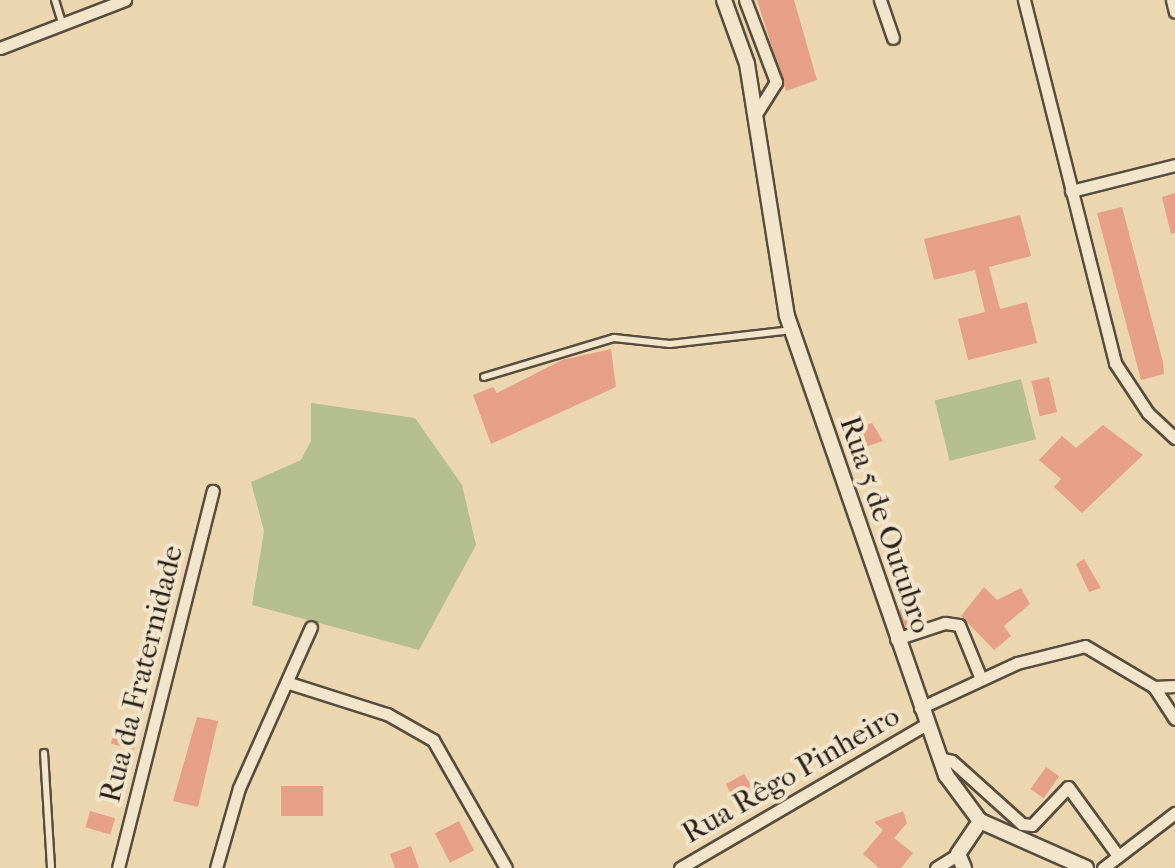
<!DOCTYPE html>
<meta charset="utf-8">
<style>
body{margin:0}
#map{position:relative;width:1175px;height:868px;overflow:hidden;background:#ecd6b0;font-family:"IM FELL French Canon",serif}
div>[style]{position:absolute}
.green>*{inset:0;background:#b4be8e;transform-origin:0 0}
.building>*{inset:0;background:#e5a087;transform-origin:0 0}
.roads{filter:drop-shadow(2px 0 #584d3d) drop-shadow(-2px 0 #584d3d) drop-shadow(0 2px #584d3d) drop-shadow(0 -2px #584d3d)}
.service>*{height:6px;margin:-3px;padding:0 3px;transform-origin:3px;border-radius:3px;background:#f3e4cc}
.minor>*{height:11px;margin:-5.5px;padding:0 5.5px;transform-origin:5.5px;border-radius:5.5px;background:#f3e4cc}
.tertiary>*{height:14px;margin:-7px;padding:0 7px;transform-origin:7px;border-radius:7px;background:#f3e4cc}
span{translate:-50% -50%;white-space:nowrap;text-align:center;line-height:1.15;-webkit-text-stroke:8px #f3e4cc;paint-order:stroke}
.street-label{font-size:30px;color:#271f17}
</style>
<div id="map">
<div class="green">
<i style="left:1021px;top:379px;width:62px;height:89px;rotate:76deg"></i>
<i style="clip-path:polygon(311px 403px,415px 418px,462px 485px,476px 545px,419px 650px,252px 605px,264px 531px,251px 482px,301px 460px,311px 441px)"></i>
</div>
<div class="building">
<i style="clip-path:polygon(757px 0,794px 0,817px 80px,786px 91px)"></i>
<i style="clip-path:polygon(1175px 193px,1175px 233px,1171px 234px,1162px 197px)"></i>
<i style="clip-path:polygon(1122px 207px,1163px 362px,1164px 374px,1141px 380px,1097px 213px)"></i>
<i style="clip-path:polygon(1020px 215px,1031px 256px,989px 267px,1000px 309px,1027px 302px,1037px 343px,968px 360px,958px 319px,985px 312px,975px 270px,934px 280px,924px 239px)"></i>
<i style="clip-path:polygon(611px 349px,616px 387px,491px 444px,473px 395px,493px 387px,497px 393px,562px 360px)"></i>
<i style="left:1049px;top:377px;width:36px;height:18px;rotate:77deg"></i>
<i style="clip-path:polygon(872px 423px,883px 441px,856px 450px,849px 431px)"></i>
<i style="clip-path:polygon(1103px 425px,1143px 455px,1082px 513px,1054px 487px,1061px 479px,1039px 460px,1062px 436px,1076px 448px)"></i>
<i style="clip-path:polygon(1084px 559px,1101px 588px,1089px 592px,1076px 564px)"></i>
<i style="clip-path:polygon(984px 587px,997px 600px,1021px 588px,1030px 604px,1004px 626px,1011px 636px,994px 650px,961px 616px)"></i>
<i style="clip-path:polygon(920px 602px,924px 621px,905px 627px,899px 610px)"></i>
<i style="clip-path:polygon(197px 717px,218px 721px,198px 807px,173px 801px)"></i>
<i style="left:115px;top:728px;width:24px;height:16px;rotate:15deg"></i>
<i style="left:1046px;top:767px;width:16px;height:27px;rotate:35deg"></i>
<i style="clip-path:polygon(744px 774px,761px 801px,740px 814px,726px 784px)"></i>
<i style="left:281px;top:786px;width:42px;height:30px"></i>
<i style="left:90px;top:811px;width:26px;height:17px;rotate:16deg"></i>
<i style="clip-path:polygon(903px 811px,907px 823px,894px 838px,913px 853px,901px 868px,879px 868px,863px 854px,883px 830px,874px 822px)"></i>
<i style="left:459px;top:821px;width:33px;height:27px;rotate:63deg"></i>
<i style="clip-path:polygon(411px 846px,419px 868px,395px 868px,390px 854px)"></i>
</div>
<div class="roads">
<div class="service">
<i style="left:55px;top:0;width:24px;rotate:73deg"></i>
<i style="left:484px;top:377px;width:136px;rotate:-16.7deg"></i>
<i style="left:614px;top:338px;width:56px;rotate:6.1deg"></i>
<i style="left:670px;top:344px;width:123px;rotate:-6.5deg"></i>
<i style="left:44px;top:753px;width:115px;rotate:86.5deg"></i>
</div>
<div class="minor">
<i style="left:745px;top:0;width:88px;rotate:69.3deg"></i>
<i style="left:776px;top:82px;width:40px;rotate:122deg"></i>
<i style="left:880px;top:0;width:40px;rotate:71.1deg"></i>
<i style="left:1024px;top:0;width:374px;rotate:75.9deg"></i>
<i style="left:1115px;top:363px;width:60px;rotate:56.6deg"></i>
<i style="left:1148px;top:413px;width:37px;rotate:43deg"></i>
<i style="left:1172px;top:0;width:12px;rotate:76deg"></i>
<i style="left:0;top:48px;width:134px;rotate:-21deg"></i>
<i style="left:1071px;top:191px;width:107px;rotate:-14deg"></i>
<i style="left:896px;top:639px;width:52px;rotate:-18.1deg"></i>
<i style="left:945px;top:623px;width:14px;rotate:8deg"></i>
<i style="left:959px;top:625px;width:58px;rotate:67.8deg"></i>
<i style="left:289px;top:683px;width:103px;rotate:17.6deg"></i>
<i style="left:387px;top:714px;width:53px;rotate:29.5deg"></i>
<i style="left:433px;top:740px;width:147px;rotate:60.3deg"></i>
<i style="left:1154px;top:687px;width:38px;rotate:57deg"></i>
<i style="left:920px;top:708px;width:107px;rotate:-24.9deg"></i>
<i style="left:1017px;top:663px;width:70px;rotate:-14deg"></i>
<i style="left:1085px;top:646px;width:80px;rotate:30.7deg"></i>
<i style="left:1154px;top:687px;width:21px;rotate:-3deg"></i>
<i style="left:940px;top:758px;width:12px;rotate:14deg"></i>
<i style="left:952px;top:761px;width:94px;rotate:42deg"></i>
<i style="left:1022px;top:824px;width:10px;rotate:6deg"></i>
<i style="left:1032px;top:825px;width:52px;rotate:-46.5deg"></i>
<i style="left:1068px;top:787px;width:82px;rotate:54deg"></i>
<i style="left:118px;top:868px;width:389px;rotate:-75.9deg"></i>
<i style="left:216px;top:868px;width:83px;rotate:-74deg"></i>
<i style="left:239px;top:788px;width:176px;rotate:-65.9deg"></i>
<i style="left:680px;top:868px;width:285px;rotate:-30.3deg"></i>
<i style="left:936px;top:868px;width:26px;rotate:-32deg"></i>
<i style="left:1103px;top:868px;width:91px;rotate:-37.4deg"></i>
</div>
<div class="tertiary">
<i style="left:724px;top:0;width:68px;rotate:70.2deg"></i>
<i style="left:747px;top:64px;width:255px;rotate:81deg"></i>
<i style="left:787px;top:316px;width:486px;rotate:70.9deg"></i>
<i style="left:946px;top:775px;width:57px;rotate:53.5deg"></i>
<i style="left:980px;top:821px;width:116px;rotate:23.9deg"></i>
<i style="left:964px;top:868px;width:15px;rotate:-113deg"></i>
<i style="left:958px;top:854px;width:40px;rotate:-56deg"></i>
</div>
</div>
<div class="street-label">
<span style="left:885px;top:525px;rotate:71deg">Rua 5 de Outubro</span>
<span style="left:142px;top:674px;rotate:-76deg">Rua da Fraternidade</span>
<span style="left:791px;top:775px;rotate:-30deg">Rua Rêgo Pinheiro</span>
</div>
</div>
